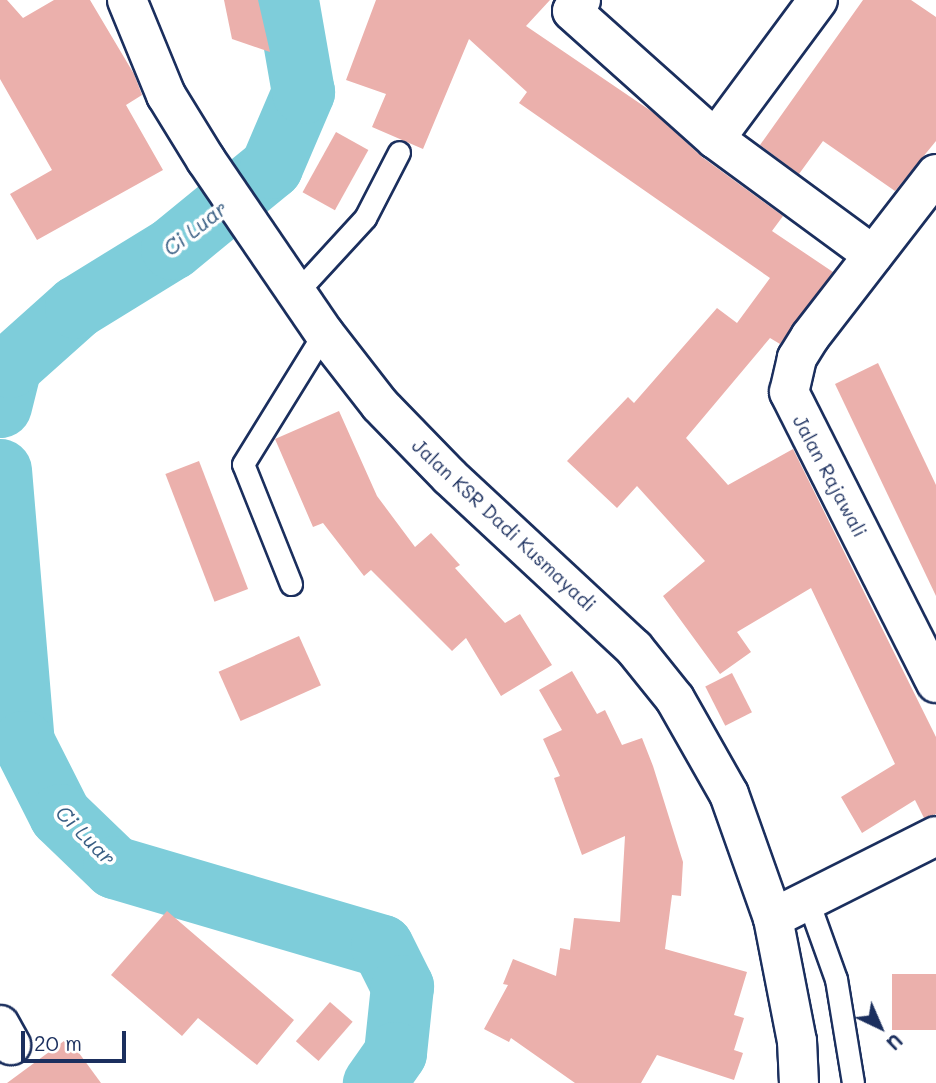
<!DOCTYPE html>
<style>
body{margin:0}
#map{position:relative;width:936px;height:1083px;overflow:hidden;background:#fff;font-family:Mali,sans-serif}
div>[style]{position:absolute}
.river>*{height:63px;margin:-31.5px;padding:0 31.5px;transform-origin:31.5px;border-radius:31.5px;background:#7ecdda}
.building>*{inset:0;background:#ebb0ac;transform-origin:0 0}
.roads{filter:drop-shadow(2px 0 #1b2f5e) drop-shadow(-2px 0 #1b2f5e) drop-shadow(0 2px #1b2f5e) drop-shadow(0 -2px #1b2f5e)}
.service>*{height:21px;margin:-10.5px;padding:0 10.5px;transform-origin:10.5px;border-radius:10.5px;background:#fff}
.minor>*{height:38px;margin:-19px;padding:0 19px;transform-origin:19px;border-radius:19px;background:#fff}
.secondary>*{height:38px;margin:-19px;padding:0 19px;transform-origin:19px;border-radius:19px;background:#fff}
span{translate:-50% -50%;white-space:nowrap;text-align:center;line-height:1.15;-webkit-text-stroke:7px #fff;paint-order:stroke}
.street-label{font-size:19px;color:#1b2f5e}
.water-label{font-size:21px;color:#395e83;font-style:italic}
.north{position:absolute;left:845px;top:992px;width:70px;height:70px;-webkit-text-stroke:5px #fff;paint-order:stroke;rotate:136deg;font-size:19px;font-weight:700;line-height:28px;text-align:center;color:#1b2f5e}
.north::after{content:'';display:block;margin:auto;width:24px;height:32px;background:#1b2f5e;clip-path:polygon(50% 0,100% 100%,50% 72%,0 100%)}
.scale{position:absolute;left:21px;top:1031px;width:105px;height:32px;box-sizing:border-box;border:4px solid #1b2f5e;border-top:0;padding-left:9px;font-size:21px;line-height:24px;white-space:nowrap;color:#1b2f5e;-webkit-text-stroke:5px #fff;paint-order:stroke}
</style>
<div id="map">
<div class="river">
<i style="left:0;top:406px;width:41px;rotate:-76deg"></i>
<i style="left:10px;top:366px;width:89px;rotate:-41.8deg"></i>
<i style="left:76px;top:307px;width:113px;rotate:-31.6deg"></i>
<i style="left:172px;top:248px;width:128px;rotate:-39.3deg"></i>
<i style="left:271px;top:167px;width:82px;rotate:-66.9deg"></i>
<i style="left:303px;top:92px;width:93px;rotate:-99.9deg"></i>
<i style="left:0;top:470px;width:273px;rotate:85.2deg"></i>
<i style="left:23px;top:742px;width:82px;rotate:63.1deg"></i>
<i style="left:60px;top:815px;width:75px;rotate:43.9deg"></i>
<i style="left:114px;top:867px;width:279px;rotate:16.4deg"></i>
<i style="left:382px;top:946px;width:45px;rotate:63.4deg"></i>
<i style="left:402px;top:986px;width:67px;rotate:96deg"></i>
<i style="left:395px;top:1053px;width:37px;rotate:125deg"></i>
</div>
<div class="building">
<i style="clip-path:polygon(0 0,7px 0,23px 18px,54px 0,90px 0,134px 74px,142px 95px,126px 105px,163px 170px,37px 240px,10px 194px,52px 170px,0 79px)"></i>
<i style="clip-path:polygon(224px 0,258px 0,270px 52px,232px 39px)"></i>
<i style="clip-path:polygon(376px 0,550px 0,526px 26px,654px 113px,702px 157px,783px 216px,772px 231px,833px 272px,780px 344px,770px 338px,686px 438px,728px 485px,793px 449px,936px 737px,936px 814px,924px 818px,915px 800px,862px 833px,841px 797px,895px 764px,811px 588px,737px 632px,751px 652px,720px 674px,663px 596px,705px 561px,637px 486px,617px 508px,567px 461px,628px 397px,634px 403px,717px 308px,737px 323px,770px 278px,519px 103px,527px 92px,469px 39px,423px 149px,372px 127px,386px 94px,346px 80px)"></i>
<i style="clip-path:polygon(863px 0,911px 0,936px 17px,936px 141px,895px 191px,823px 141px,799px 174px,760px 145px)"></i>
<i style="left:336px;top:132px;width:37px;height:69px;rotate:29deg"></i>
<i style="clip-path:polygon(878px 363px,936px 485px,936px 596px,835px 384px)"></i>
<i style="clip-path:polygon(339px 411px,377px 496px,415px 547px,431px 533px,460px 565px,455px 568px,505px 623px,520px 614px,552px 665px,501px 696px,466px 638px,452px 651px,371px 570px,364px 576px,323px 523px,313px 527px,275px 439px)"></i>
<i style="left:199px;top:461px;width:137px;height:36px;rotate:69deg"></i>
<i style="left:299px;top:636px;width:54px;height:88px;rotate:66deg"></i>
<i style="clip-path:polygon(572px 671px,597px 714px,605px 710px,622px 745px,642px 738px,653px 766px,683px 862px,681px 896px,672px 895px,665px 949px,747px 972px,734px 1015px,744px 1018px,734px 1050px,743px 1053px,734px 1080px,657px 1055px,641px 1083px,575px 1083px,511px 1038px,509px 1042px,484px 1029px,508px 985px,503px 984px,513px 959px,556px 976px,560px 948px,570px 950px,574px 918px,620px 922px,625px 836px,582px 855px,554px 778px,560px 776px,543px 739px,562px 730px,539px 690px)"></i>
<i style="left:732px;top:673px;width:44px;height:30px;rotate:63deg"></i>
<i style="clip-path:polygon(167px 911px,294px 1020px,257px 1065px,198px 1018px,182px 1036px,111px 975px)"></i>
<i style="left:892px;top:974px;width:44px;height:56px"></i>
<i style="left:330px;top:1002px;width:30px;height:52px;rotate:41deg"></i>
<i style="clip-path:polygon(68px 1038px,101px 1083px,7px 1083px)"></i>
</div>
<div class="roads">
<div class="service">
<i style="left:296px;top:293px;width:102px;rotate:-47.4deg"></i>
<i style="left:365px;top:218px;width:74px;rotate:-62.7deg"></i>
<i style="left:291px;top:584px;width:129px;rotate:-111.8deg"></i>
<i style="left:243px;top:464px;width:154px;rotate:-58.3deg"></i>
<i style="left:808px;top:901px;width:83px;rotate:70.3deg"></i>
<i style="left:836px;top:979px;width:105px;rotate:80.7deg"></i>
</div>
<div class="minor">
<i style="left:581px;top:0;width:14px;rotate:129deg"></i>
<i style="left:572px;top:11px;width:192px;rotate:41.8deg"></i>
<i style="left:715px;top:139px;width:196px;rotate:36.3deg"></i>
<i style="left:715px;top:139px;width:173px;rotate:-53.5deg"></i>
<i style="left:936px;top:174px;width:206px;rotate:127.7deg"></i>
<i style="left:810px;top:337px;width:25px;rotate:122deg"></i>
<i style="left:797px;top:358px;width:35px;rotate:103deg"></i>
<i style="left:789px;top:392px;width:326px;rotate:63.2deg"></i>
<i style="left:773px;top:918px;width:182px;rotate:-26.7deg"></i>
<i style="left:0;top:1025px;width:23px;rotate:61deg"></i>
</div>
<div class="secondary">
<i style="left:127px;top:0;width:103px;rotate:67.7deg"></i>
<i style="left:166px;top:95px;width:76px;rotate:58.4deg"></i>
<i style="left:206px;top:160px;width:209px;rotate:55.7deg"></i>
<i style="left:324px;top:333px;width:91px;rotate:52.1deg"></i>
<i style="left:380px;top:405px;width:100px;rotate:45.8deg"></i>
<i style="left:450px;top:477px;width:251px;rotate:42.9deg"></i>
<i style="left:634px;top:648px;width:65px;rotate:51.2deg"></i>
<i style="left:675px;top:699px;width:109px;rotate:60.4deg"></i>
<i style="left:729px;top:794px;width:132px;rotate:70.5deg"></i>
<i style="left:773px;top:918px;width:125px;rotate:79deg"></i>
<i style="left:797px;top:1041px;width:42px;rotate:87.3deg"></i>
</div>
</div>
<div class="street-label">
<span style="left:830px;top:476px;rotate:62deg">Jalan Rajawali</span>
<span style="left:504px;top:525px;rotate:43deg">Jalan KSR Dadi Kusmayadi</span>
</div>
<div class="water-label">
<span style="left:195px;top:228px;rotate:-38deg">Ci Luar</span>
<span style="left:86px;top:835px;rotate:45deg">Ci Luar</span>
</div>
<div class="north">U</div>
<div class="scale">20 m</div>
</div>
